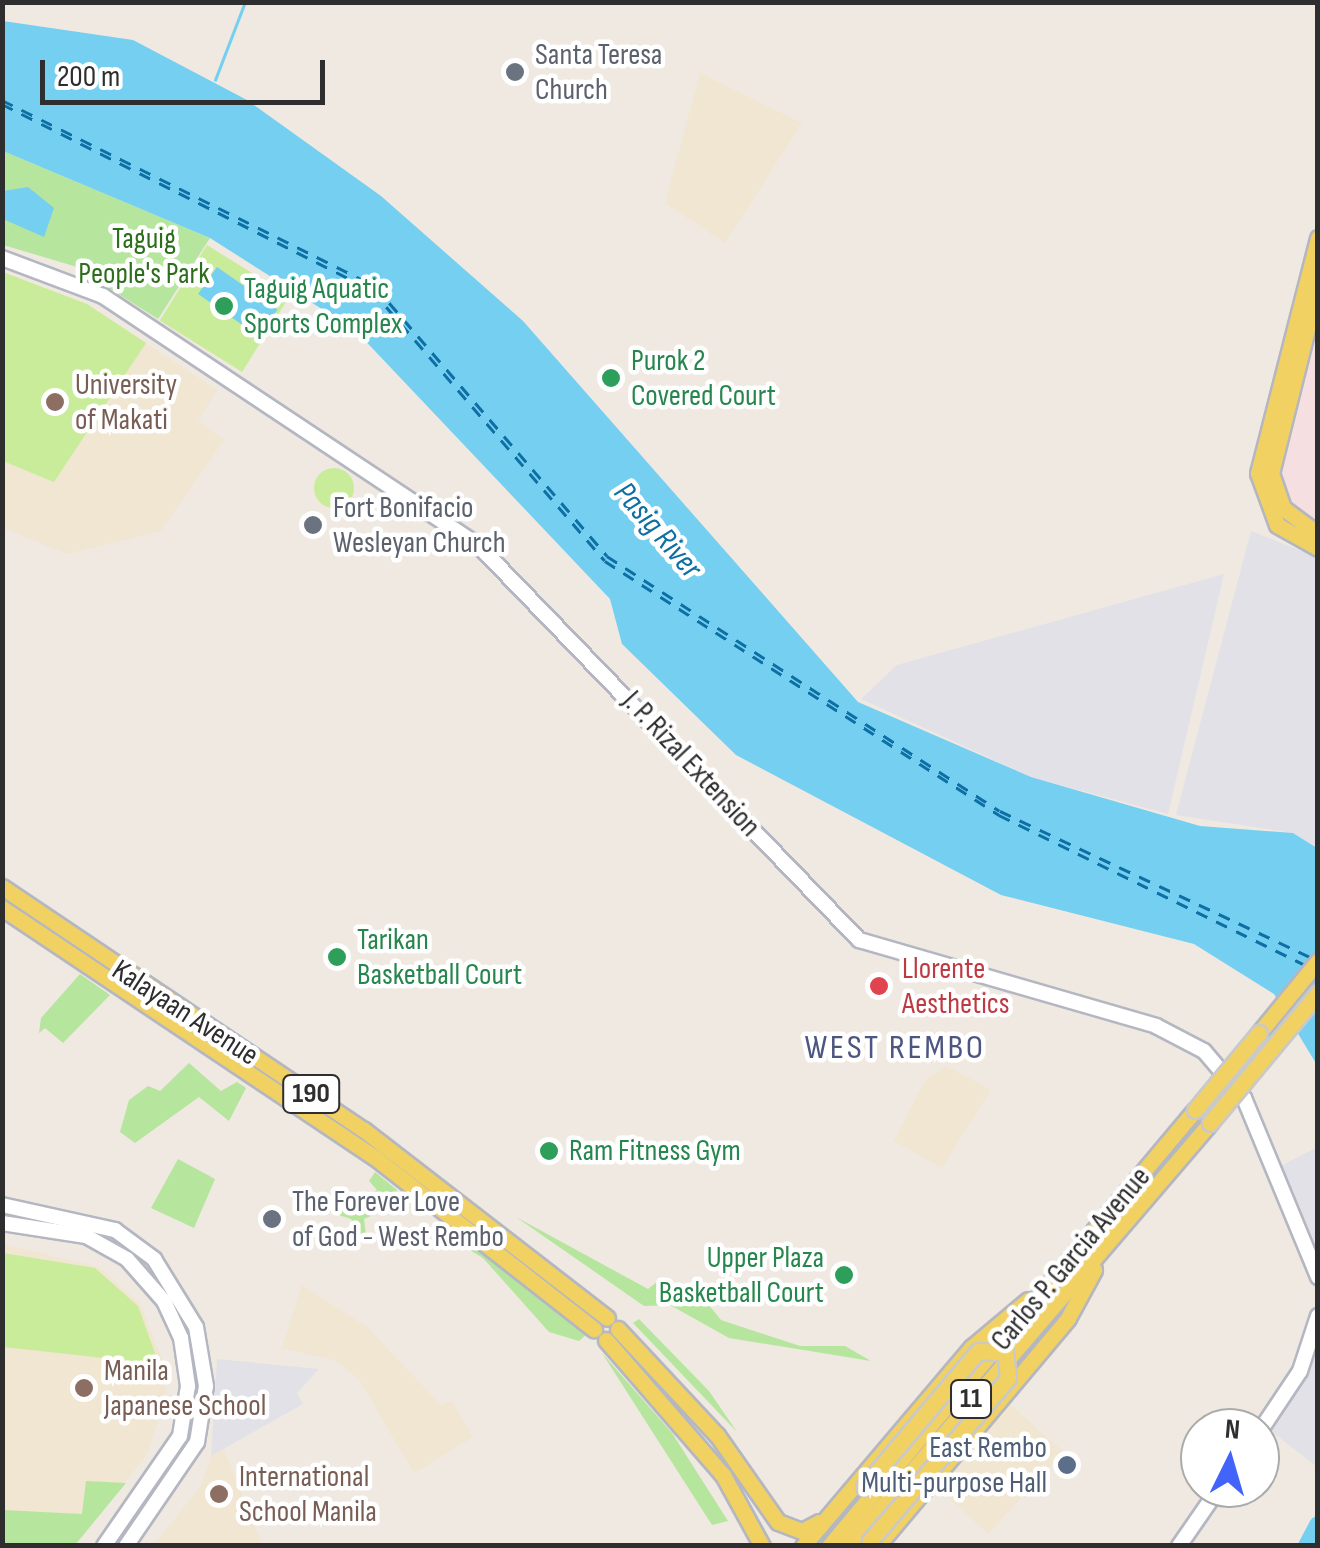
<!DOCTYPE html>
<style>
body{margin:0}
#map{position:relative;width:1320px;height:1548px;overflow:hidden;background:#efe9e1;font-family:"Sofia Sans Condensed",sans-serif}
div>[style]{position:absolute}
.industrial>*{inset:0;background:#e3e1e8}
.education>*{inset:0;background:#f0e6d1;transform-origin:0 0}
.medical>*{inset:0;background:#f5dfe0}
.green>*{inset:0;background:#b6e59e}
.pitch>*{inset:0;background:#c9ec9a;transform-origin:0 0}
.round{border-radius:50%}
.water>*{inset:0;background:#75cff0;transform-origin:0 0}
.stream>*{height:2.5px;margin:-1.25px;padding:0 1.25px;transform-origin:1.25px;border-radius:1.25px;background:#75cff0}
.river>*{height:18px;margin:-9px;padding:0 9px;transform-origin:9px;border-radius:9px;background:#75cff0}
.ferry>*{height:2.5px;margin-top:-1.25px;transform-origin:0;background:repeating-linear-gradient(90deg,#0d6fa3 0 12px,transparent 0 22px)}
.roads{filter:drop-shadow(2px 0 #b4b7c1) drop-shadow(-2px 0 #b4b7c1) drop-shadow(0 2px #b4b7c1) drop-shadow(0 -2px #b4b7c1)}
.secondary>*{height:14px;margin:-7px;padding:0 7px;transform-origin:7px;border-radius:7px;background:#fff}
.primary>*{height:15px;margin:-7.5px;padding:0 7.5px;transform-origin:7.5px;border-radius:7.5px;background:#f2d163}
.bridges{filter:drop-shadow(2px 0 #c9c9c9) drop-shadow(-2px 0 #c9c9c9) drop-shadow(0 2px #c9c9c9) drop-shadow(0 -2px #c9c9c9)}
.primary-bridge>*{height:15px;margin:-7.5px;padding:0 7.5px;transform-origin:7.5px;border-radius:7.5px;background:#f2d163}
.dots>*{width:28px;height:28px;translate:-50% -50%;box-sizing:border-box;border:5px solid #fff;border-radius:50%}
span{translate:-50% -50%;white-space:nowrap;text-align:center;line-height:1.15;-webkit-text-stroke:9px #fff;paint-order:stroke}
.shield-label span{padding:2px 8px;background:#fff;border:2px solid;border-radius:8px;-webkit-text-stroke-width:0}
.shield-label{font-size:28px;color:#2e2e2e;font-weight:700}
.worship-label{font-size:30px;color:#5b616d}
.left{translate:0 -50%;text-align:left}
.park-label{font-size:30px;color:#2c6e1b}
.leisure-label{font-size:30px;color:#27864d}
.right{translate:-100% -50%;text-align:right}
.education-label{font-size:30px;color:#785e54}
.street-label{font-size:30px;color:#2e2e2e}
.health-label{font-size:30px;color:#be3a42}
.service-label{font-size:30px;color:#4e5e75}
.water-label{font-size:32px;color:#0d6fa3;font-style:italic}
.quarter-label{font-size:35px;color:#4d5680;letter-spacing:2.5px}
.frame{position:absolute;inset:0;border:5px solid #2e2e2e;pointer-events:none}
.north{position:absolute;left:1180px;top:1408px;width:100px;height:100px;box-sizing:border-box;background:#fff;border:2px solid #ababab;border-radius:50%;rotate:5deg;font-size:28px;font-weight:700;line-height:40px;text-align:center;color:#2e2e2e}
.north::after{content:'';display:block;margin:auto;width:35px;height:45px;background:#4264fb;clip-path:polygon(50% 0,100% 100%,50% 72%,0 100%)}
.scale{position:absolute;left:40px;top:60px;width:285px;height:45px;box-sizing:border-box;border:5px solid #2e2e2e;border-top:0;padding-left:12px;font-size:30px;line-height:35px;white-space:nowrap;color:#2e2e2e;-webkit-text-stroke:8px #fff;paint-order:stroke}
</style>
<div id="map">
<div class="industrial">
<i style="clip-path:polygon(1251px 531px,1317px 557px,1317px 848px,1293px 833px,1176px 815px)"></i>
<i style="clip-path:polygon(1224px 574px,1168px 814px,1031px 777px,861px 699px,897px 665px)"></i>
<i style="clip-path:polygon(1317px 1147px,1317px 1247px,1281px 1166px)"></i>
<i style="clip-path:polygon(1317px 1348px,1317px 1467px,1267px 1428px)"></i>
<i style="clip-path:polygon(217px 1359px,319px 1369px,297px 1393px,303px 1404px,211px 1456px)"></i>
</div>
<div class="education">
<i style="clip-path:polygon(700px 73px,802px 123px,725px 243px,665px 203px)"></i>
<i style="clip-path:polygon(2px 272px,87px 304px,217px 390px,198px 420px,224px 440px,161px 531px,67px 554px,3px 528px)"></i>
<i style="clip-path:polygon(946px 1066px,991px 1090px,942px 1168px,894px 1141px,926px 1079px)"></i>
<i style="clip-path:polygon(2px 1244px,99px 1267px,140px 1304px,164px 1364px,166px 1396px,147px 1454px,76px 1545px,3px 1545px)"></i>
<i style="clip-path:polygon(302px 1285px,367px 1327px,441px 1405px,452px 1401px,473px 1437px,414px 1473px,358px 1378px,334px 1360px,282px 1348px)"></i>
<i style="left:1010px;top:1404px;width:71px;height:111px;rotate:42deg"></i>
<i style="clip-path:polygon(224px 1449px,262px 1545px,154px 1545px,201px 1486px,211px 1456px)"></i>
</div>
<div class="medical">
<i style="clip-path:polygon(1317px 297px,1317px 525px,1292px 507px,1275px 469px,1282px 428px,1293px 430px,1297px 412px,1288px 409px)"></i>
</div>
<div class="green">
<i style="clip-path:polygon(3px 151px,210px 238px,158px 319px,74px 266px,3px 245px)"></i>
<i style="clip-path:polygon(80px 974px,110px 995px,63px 1043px,45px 1028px,39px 1033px,41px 1018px)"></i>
<i style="clip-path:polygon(189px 1063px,221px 1091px,237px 1082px,246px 1088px,229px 1121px,199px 1097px,135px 1143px,120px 1132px,129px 1100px,148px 1086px,160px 1091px)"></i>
<i style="clip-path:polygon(178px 1159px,215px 1179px,194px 1228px,151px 1208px)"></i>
<i style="clip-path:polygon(375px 1172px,397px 1190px,389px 1208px,364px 1219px,367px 1243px,351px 1219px,327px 1211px,347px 1200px,364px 1204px,377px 1190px,369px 1181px)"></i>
<i style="clip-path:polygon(516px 1217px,648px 1289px,659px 1280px,699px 1293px,721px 1320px,800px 1346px,845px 1346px,871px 1361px,729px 1338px,670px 1305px,644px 1306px)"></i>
<i style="clip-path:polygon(449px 1227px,548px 1295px,587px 1334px,579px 1341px,549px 1332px,483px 1258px,443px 1234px)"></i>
<i style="clip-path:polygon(639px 1319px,709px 1391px,737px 1432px,633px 1323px)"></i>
<i style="clip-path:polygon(602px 1353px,672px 1433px,728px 1521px,712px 1525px)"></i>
<i style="clip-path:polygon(86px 1481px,126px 1483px,75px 1545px,3px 1545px,3px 1510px,82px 1514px)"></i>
</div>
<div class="pitch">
<i style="left:207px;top:245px;width:97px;height:89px;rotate:32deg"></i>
<i style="clip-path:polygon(3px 272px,87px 304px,146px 343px,54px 482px,3px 461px)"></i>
<i class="round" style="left:314px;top:468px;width:40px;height:40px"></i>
<i style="clip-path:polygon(3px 1253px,95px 1268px,138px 1306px,159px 1364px,3px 1347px)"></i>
</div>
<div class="water">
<i style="clip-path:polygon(3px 21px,133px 40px,247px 100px,381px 196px,523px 321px,858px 702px,1031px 777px,1200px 826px,1293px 833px,1317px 848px,1317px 1065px,1274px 994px,1194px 944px,1001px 895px,736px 755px,622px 644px,610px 599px,355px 330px,210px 238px,3px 151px)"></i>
<i style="clip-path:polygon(28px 187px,54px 208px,44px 237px,3px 219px,3px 191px)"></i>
<i style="left:217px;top:267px;width:74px;height:33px;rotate:35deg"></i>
</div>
<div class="stream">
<i style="left:215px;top:80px;width:84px;rotate:-69deg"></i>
</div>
<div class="river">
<i style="left:1307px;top:1546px;width:24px;rotate:-62deg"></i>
</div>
<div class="ferry">
<i style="left:2px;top:100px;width:417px;rotate:26.5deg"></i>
<i style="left:375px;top:286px;width:356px;rotate:49.3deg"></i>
<i style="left:607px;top:556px;width:468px;rotate:33deg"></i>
<i style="left:1000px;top:811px;width:343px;rotate:25.2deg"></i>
<i style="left:2px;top:104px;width:414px;rotate:26.7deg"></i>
<i style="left:372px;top:290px;width:357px;rotate:49.3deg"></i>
<i style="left:605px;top:561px;width:469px;rotate:32.8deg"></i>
<i style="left:999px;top:815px;width:343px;rotate:26.1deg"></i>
</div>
<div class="roads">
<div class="secondary">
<i style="left:2px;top:258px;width:108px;rotate:20.6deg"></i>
<i style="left:103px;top:296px;width:450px;rotate:33.6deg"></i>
<i style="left:478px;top:545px;width:549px;rotate:46.03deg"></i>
<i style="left:859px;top:940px;width:309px;rotate:16.1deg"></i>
<i style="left:1156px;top:1026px;width:54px;rotate:27.5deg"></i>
<i style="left:1204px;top:1051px;width:62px;rotate:49.6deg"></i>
<i style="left:1244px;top:1098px;width:194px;rotate:67.5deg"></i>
<i style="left:2px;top:1205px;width:116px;rotate:12.5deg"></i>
<i style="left:115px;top:1230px;width:49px;rotate:36.6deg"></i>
<i style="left:154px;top:1259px;width:80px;rotate:58.3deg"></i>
<i style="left:196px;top:1327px;width:60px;rotate:80.4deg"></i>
<i style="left:206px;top:1386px;width:57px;rotate:99.1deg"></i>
<i style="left:197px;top:1442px;width:126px;rotate:124.3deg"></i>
<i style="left:2px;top:1223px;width:85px;rotate:8.8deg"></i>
<i style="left:86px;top:1236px;width:47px;rotate:29.3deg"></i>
<i style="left:127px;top:1259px;width:56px;rotate:48.6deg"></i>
<i style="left:164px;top:1301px;width:41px;rotate:65.3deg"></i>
<i style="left:181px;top:1338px;width:49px;rotate:81.7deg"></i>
<i style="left:188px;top:1386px;width:51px;rotate:99.1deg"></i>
<i style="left:180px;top:1436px;width:134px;rotate:124.6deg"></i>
<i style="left:1260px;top:1431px;width:72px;rotate:-56.3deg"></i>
<i style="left:1300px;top:1371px;width:58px;rotate:-71.9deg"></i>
<i style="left:1179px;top:1546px;width:70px;rotate:-55.4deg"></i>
</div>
<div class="primary">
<i style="left:1318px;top:238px;width:243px;rotate:104.3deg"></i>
<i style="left:1258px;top:473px;width:55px;rotate:69.9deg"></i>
<i style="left:1277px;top:525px;width:47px;rotate:29.3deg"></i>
<i style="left:1318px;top:285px;width:194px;rotate:104deg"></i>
<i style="left:1271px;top:473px;width:37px;rotate:71deg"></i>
<i style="left:1283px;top:508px;width:44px;rotate:36.6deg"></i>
<i style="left:2px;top:887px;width:436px;rotate:33.9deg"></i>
<i style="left:364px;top:1130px;width:307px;rotate:37.7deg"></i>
<i style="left:2px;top:908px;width:446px;rotate:33.8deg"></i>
<i style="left:373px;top:1156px;width:281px;rotate:38.1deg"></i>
<i style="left:1259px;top:1033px;width:93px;rotate:-50.7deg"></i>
<i style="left:618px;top:1329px;width:145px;rotate:47deg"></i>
<i style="left:717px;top:1435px;width:106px;rotate:55deg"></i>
<i style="left:778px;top:1522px;width:26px;rotate:21deg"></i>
<i style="left:802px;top:1531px;width:19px;rotate:-28deg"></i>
<i style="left:606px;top:1340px;width:179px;rotate:49.1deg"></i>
<i style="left:723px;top:1475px;width:81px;rotate:61.2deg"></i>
<i style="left:803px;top:1546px;width:261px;rotate:-49.7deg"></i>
<i style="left:972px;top:1347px;width:73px;rotate:-40deg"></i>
<i style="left:829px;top:1546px;width:569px;rotate:-49.99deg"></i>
<i style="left:848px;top:1546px;width:557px;rotate:-49.44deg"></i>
<i style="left:877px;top:1546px;width:297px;rotate:-50deg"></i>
<i style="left:1068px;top:1318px;width:55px;rotate:-61.6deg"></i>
</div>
</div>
<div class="bridges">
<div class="primary-bridge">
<i style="left:1195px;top:1110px;width:100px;rotate:-50.3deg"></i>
<i style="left:1210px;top:1123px;width:169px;rotate:-50.3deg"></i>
<i style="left:864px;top:1487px;width:177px;rotate:-50deg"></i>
<i style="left:978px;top:1351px;width:27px;rotate:2deg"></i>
<i style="left:1005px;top:1352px;width:26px;rotate:83deg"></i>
<i style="left:1008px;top:1378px;width:214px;rotate:130.3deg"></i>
</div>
</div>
<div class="dots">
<i style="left:515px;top:72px;background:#6b7280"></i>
<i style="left:224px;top:306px;background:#2e9e5b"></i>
<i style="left:611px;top:378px;background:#2e9e5b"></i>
<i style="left:55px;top:402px;background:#8d6e63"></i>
<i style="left:313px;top:525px;background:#6b7280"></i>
<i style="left:337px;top:957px;background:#2e9e5b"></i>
<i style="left:879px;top:986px;background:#e0444e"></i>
<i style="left:549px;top:1151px;background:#2e9e5b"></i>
<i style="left:272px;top:1219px;background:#6b7280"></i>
<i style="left:844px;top:1275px;background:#2e9e5b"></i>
<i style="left:84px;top:1388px;background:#8d6e63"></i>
<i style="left:1067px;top:1465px;background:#5c6f8a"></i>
<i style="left:219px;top:1494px;background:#8d6e63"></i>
</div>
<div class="shield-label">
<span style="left:311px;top:1094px">190</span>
<span style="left:971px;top:1399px">11</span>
</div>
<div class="worship-label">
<span class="left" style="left:535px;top:72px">Santa Teresa<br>Church</span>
<span class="left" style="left:333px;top:525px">Fort Bonifacio<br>Wesleyan Church</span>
<span class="left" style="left:292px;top:1219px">The Forever Love<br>of God - West Rembo</span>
</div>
<div class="park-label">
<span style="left:144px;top:256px">Taguig<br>People's Park</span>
</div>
<div class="leisure-label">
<span class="left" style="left:244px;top:306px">Taguig Aquatic<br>Sports Complex</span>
<span class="left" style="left:631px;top:378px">Purok 2<br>Covered Court</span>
<span class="left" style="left:357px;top:957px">Tarikan<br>Basketball Court</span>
<span class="left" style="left:569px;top:1151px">Ram Fitness Gym</span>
<span class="right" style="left:824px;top:1275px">Upper Plaza<br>Basketball Court</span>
</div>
<div class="education-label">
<span class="left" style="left:75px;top:402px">University<br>of Makati</span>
<span class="left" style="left:104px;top:1388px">Manila<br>Japanese School</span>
<span class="left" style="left:239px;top:1494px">International<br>School Manila</span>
</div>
<div class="street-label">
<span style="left:691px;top:764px;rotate:47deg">J. P. Rizal Extension</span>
<span style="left:185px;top:1013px;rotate:33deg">Kalayaan Avenue</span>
<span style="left:1071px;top:1259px;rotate:-50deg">Carlos P. Garcia Avenue</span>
</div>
<div class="health-label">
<span class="left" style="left:902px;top:986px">Llorente<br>Aesthetics</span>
</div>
<div class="service-label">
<span class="right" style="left:1047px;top:1465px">East Rembo<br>Multi-purpose Hall</span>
</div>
<div class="water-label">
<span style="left:657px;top:531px;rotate:49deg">Pasig River</span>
</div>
<div class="quarter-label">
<span style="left:895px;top:1048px">WEST REMBO</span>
</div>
<div class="frame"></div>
<div class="north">N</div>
<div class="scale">200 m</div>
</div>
